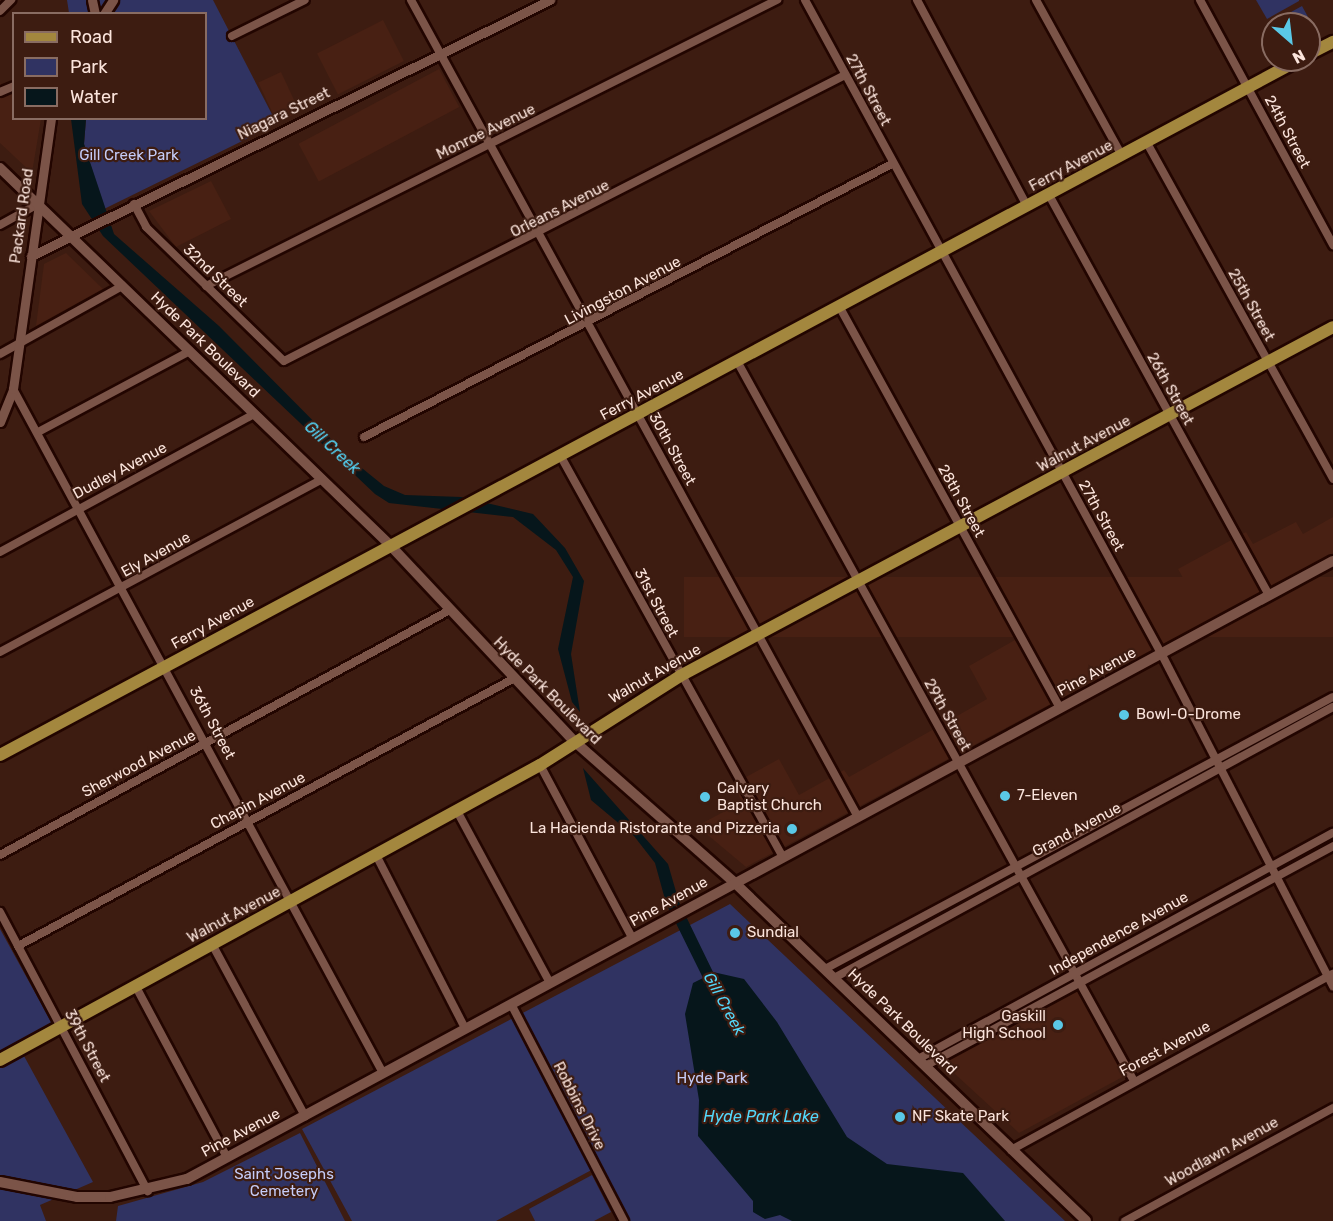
<!DOCTYPE html>
<style>
body{margin:0}
#map{position:relative;width:1333px;height:1221px;overflow:hidden;background:#3d1c11;font-family:Rubik,sans-serif}
div>[style]{position:absolute}
.built>*{inset:0;background:#482013;transform-origin:0 0}
.green>*{inset:0;background:#303362}
.water>*{inset:0;background:#06161b}
.roads{filter:drop-shadow(2px 0 #220500) drop-shadow(-2px 0 #220500) drop-shadow(0 2px #220500) drop-shadow(0 -2px #220500)}
.minor>*{height:8px;margin:-4px;padding:0 4px;transform-origin:4px;border-radius:4px;background:#7b5448}
.tertiary>*{height:9px;margin:-4.5px;padding:0 4.5px;transform-origin:4.5px;border-radius:4.5px;background:#7b5448}
.secondary>*{height:10px;margin:-5px;padding:0 5px;transform-origin:5px;border-radius:5px;background:#7b5448}
.primary>*{height:12px;margin:-6px;padding:0 6px;transform-origin:6px;border-radius:6px;background:#a3873e}
.dots>*{width:16px;height:16px;translate:-50% -50%;box-sizing:border-box;border:3px solid #3d1c11;border-radius:50%}
span{translate:-50% -50%;white-space:nowrap;text-align:center;line-height:1.15;-webkit-text-stroke:4.5px #3d1c11;paint-order:stroke}
.street-label{font-size:15px;color:#fbe4dc}
.park-label{font-size:15px;color:#c5ccf8}
.poi-label{font-size:15px;color:#fbe4dc}
.left{translate:0 -50%;text-align:left}
.right{translate:-100% -50%;text-align:right}
.water-label{font-size:16px;color:#53d8fb;font-style:italic}
.legend{position:absolute;left:12px;top:12px;width:195px;height:108px;box-sizing:border-box;background:#3d1c11;border:2px solid #896c62;margin:0;padding:8px 10px;list-style:none;font-size:18px;color:#fbe4dc}
.legend li{display:flex;align-items:center;gap:12px;height:30px}
.legend b{width:30px;border:2px solid #896c62}
.north{position:absolute;left:1261px;top:12px;width:60px;height:60px;box-sizing:border-box;background:#3d1c11;border:2px solid #896c62;border-radius:50%;rotate:152deg;font-size:16px;font-weight:700;line-height:24px;text-align:center;color:#fbe4dc}
.north::after{content:'';display:block;margin:auto;width:21px;height:27px;background:#5ac8e6;clip-path:polygon(50% 0,100% 100%,50% 72%,0 100%)}
</style>
<div id="map">
<div class="built">
<i style="left:383px;top:20px;width:46px;height:74px;rotate:63deg"></i>
<i style="left:439px;top:69px;width:43px;height:159px;rotate:62deg"></i>
<i style="left:281px;top:72px;width:44px;height:25px;rotate:65deg"></i>
<i style="clip-path:polygon(0 83px,13px 95px,14px 118px,41px 119px,32px 173px,0 143px)"></i>
<i style="clip-path:polygon(211px 181px,231px 219px,176px 247px,149px 211px)"></i>
<i style="clip-path:polygon(66px 253px,103px 289px,36px 326px,44px 264px)"></i>
<i style="clip-path:polygon(1333px 517px,1333px 553px,746px 867px,697px 826px,742px 802px,733px 784px,779px 759px,799px 795px,844px 770px,849px 777px,987px 699px,969px 666px,1031px 631px,1034px 636px,1077px 612px,1088px 632px,1145px 601px,1153px 614px,1191px 592px,1178px 569px,1246px 532px,1253px 544px,1296px 522px,1303px 534px)"></i>
<i style="left:1333px;top:577px;width:60px;height:649px;rotate:90deg"></i>
<i style="clip-path:polygon(1083px 988px,1128px 1074px,1019px 1133px,943px 1063px)"></i>
</div>
<div class="green">
<i style="clip-path:polygon(67px 0,213px 0,277px 124px,104px 209px,84px 144px,86px 119px,206px 118px,206px 14px,69px 13px)"></i>
<i style="clip-path:polygon(1256px 0,1299px 0,1299px 1px,1267px 19px)"></i>
<i style="clip-path:polygon(1302px 6px,1319px 37px,1309px 42px,1309px 24px,1273px 24px,1273px 31px,1269px 24px)"></i>
<i style="clip-path:polygon(730px 904px,1065px 1221px,628px 1221px,599px 1166px,496px 1221px,352px 1221px,302px 1129px)"></i>
<i style="clip-path:polygon(0 929px,59px 1036px,24px 1056px,93px 1182px,40px 1205px,46px 1221px,0 1221px)"></i>
<i style="clip-path:polygon(300px 1133px,345px 1221px,116px 1221px,118px 1206px,203px 1182px)"></i>
<i style="clip-path:polygon(592px 1175px,611px 1212px,594px 1221px,535px 1221px,529px 1209px)"></i>
</div>
<div class="water">
<i style="clip-path:polygon(71px 119px,86px 119px,84px 144px,114px 234px,219px 326px,352px 460px,384px 486px,405px 495px,461px 497px,533px 514px,565px 548px,584px 581px,571px 654px,580px 712px,572px 702px,558px 649px,573px 577px,556px 550px,513px 517px,389px 503px,375px 494px,103px 236px,82px 204px)"></i>
<i style="clip-path:polygon(583px 768px,668px 864px,679px 902px,713px 972px,744px 979px,777px 1022px,847px 1137px,887px 1164px,963px 1173px,1005px 1221px,792px 1221px,780px 1215px,765px 1219px,753px 1212px,753px 1201px,698px 1136px,699px 1100px,685px 1014px,693px 983px,703px 978px,666px 903px,655px 863px,634px 836px,591px 800px)"></i>
</div>
<div class="roads">
<div class="minor">
<i style="left:411px;top:0;width:931px;rotate:61.32deg"></i>
<i style="left:805px;top:0;width:746px;rotate:61.41deg"></i>
<i style="left:1162px;top:655px;width:373px;rotate:62.7deg"></i>
<i style="left:917px;top:0;width:234px;rotate:61.9deg"></i>
<i style="left:1036px;top:0;width:178px;rotate:61.1deg"></i>
<i style="left:1200px;top:0;width:279px;rotate:61.5deg"></i>
<i style="left:0;top:11px;width:16px;rotate:-45deg"></i>
<i style="left:232px;top:36px;width:81px;rotate:-26.3deg"></i>
<i style="left:0;top:92px;width:15px;rotate:-23deg"></i>
<i style="left:1147px;top:143px;width:384px;rotate:61deg"></i>
<i style="left:1049px;top:195px;width:457px;rotate:61.2deg"></i>
<i style="left:134px;top:204px;width:26px;rotate:62deg"></i>
<i style="left:146px;top:227px;width:192px;rotate:44.2deg"></i>
<i style="left:284px;top:361px;width:630px;rotate:-27.01deg"></i>
<i style="left:0;top:225px;width:43px;rotate:-28.9deg"></i>
<i style="left:206px;top:286px;width:639px;rotate:-26.61deg"></i>
<i style="left:839px;top:306px;width:459px;rotate:61.2deg"></i>
<i style="left:0;top:354px;width:140px;rotate:-29.1deg"></i>
<i style="left:737px;top:361px;width:822px;rotate:61.13deg"></i>
<i style="left:13px;top:389px;width:778px;rotate:61.59deg"></i>
<i style="left:40px;top:431px;width:170px;rotate:-28.1deg"></i>
<i style="left:364px;top:437px;width:594px;rotate:-27.34deg"></i>
<i style="left:560px;top:455px;width:460px;rotate:61deg"></i>
<i style="left:0;top:552px;width:289px;rotate:-28.5deg"></i>
<i style="left:0;top:652px;width:366px;rotate:-28.2deg"></i>
<i style="left:540px;top:765px;width:197px;rotate:61.9deg"></i>
<i style="left:457px;top:811px;width:196px;rotate:61.6deg"></i>
<i style="left:0;top:855px;width:510px;rotate:-28.57deg"></i>
<i style="left:376px;top:855px;width:195px;rotate:62.8deg"></i>
<i style="left:0;top:912px;width:316px;rotate:62.1deg"></i>
<i style="left:212px;top:944px;width:196px;rotate:61.6deg"></i>
<i style="left:18px;top:946px;width:560px;rotate:-28.35deg"></i>
<i style="left:825px;top:969px;width:576px;rotate:-28.17deg"></i>
<i style="left:834px;top:978px;width:568px;rotate:-28.51deg"></i>
<i style="left:135px;top:985px;width:195px;rotate:61.9deg"></i>
<i style="left:511px;top:1004px;width:245px;rotate:62.5deg"></i>
<i style="left:918px;top:1059px;width:473px;rotate:-28.6deg"></i>
<i style="left:925px;top:1066px;width:464px;rotate:-28.3deg"></i>
<i style="left:1011px;top:1150px;width:367px;rotate:-28.7deg"></i>
<i style="left:1125px;top:1221px;width:237px;rotate:-28.5deg"></i>
</div>
<div class="tertiary">
<i style="left:92px;top:0;width:14px;rotate:78deg"></i>
<i style="left:104px;top:14px;width:17px;rotate:-57deg"></i>
<i style="left:31px;top:256px;width:579px;rotate:-26.26deg"></i>
<i style="left:0;top:422px;width:35px;rotate:-68deg"></i>
<i style="left:13px;top:389px;width:274px;rotate:-82deg"></i>
</div>
<div class="secondary">
<i style="left:0;top:168px;width:541px;rotate:44.03deg"></i>
<i style="left:389px;top:544px;width:270px;rotate:46.8deg"></i>
<i style="left:574px;top:741px;width:215px;rotate:41.4deg"></i>
<i style="left:735px;top:883px;width:487px;rotate:43.9deg"></i>
<i style="left:0;top:1182px;width:78px;rotate:11deg"></i>
<i style="left:77px;top:1197px;width:33px"></i>
<i style="left:110px;top:1197px;width:79px;rotate:-13.2deg"></i>
<i style="left:187px;top:1179px;width:1302px;rotate:-28.34deg"></i>
</div>
<div class="primary">
<i style="left:1309px;top:54px;width:27px;rotate:-27deg"></i>
<i style="left:0;top:755px;width:1473px;rotate:-28.15deg"></i>
<i style="left:0;top:1060px;width:615px;rotate:-28.65deg"></i>
<i style="left:540px;top:765px;width:166px;rotate:-32.4deg"></i>
<i style="left:680px;top:676px;width:740px;rotate:-28.12deg"></i>
</div>
</div>
<div class="dots">
<i style="left:1124px;top:715px;background:#5ac8e6"></i>
<i style="left:1005px;top:796px;background:#5ac8e6"></i>
<i style="left:705px;top:797px;background:#5ac8e6"></i>
<i style="left:792px;top:829px;background:#5ac8e6"></i>
<i style="left:735px;top:933px;background:#5ac8e6"></i>
<i style="left:1058px;top:1025px;background:#5ac8e6"></i>
<i style="left:900px;top:1117px;background:#5ac8e6"></i>
</div>
<div class="street-label">
<span style="left:868px;top:90px;rotate:62deg">27th Street</span>
<span style="left:284px;top:114px;rotate:-26deg">Niagara Street</span>
<span style="left:486px;top:132px;rotate:-26deg">Monroe Avenue</span>
<span style="left:1287px;top:132px;rotate:62deg">24th Street</span>
<span style="left:1071px;top:166px;rotate:-28deg">Ferry Avenue</span>
<span style="left:560px;top:209px;rotate:-27deg">Orleans Avenue</span>
<span style="left:22px;top:216px;rotate:-82deg">Packard Road</span>
<span style="left:215px;top:276px;rotate:44deg">32nd Street</span>
<span style="left:623px;top:291px;rotate:-28deg">Livingston Avenue</span>
<span style="left:1251px;top:305px;rotate:61deg">25th Street</span>
<span style="left:205px;top:345px;rotate:44deg">Hyde Park Boulevard</span>
<span style="left:1170px;top:389px;rotate:61deg">26th Street</span>
<span style="left:642px;top:395px;rotate:-28deg">Ferry Avenue</span>
<span style="left:1084px;top:444px;rotate:-28deg">Walnut Avenue</span>
<span style="left:672px;top:449px;rotate:61deg">30th Street</span>
<span style="left:120px;top:471px;rotate:-28deg">Dudley Avenue</span>
<span style="left:961px;top:501px;rotate:61deg">28th Street</span>
<span style="left:1101px;top:516px;rotate:61deg">27th Street</span>
<span style="left:156px;top:555px;rotate:-29deg">Ely Avenue</span>
<span style="left:656px;top:603px;rotate:62deg">31st Street</span>
<span style="left:213px;top:623px;rotate:-29deg">Ferry Avenue</span>
<span style="left:1097px;top:672px;rotate:-28deg">Pine Avenue</span>
<span style="left:655px;top:674px;rotate:-30deg">Walnut Avenue</span>
<span style="left:547px;top:691px;rotate:45deg">Hyde Park Boulevard</span>
<span style="left:947px;top:715px;rotate:61deg">29th Street</span>
<span style="left:212px;top:723px;rotate:62deg">36th Street</span>
<span style="left:139px;top:764px;rotate:-28deg">Sherwood Avenue</span>
<span style="left:258px;top:801px;rotate:-28deg">Chapin Avenue</span>
<span style="left:1077px;top:830px;rotate:-28deg">Grand Avenue</span>
<span style="left:669px;top:902px;rotate:-29deg">Pine Avenue</span>
<span style="left:234px;top:915px;rotate:-28deg">Walnut Avenue</span>
<span style="left:1119px;top:934px;rotate:-29deg">Independence Avenue</span>
<span style="left:902px;top:1022px;rotate:44deg">Hyde Park Boulevard</span>
<span style="left:87px;top:1046px;rotate:62deg">39th Street</span>
<span style="left:1165px;top:1049px;rotate:-28deg">Forest Avenue</span>
<span style="left:579px;top:1106px;rotate:63deg">Robbins Drive</span>
<span style="left:241px;top:1133px;rotate:-28deg">Pine Avenue</span>
<span style="left:1222px;top:1152px;rotate:-29deg">Woodlawn Avenue</span>
</div>
<div class="park-label">
<span style="left:129px;top:156px">Gill Creek Park</span>
<span style="left:712px;top:1079px">Hyde Park</span>
<span style="left:284px;top:1183px">Saint Josephs<br>Cemetery</span>
</div>
<div class="poi-label">
<span class="left" style="left:1136px;top:715px">Bowl-O-Drome</span>
<span class="left" style="left:717px;top:797px">Calvary<br>Baptist Church</span>
<span class="left" style="left:1017px;top:796px">7-Eleven</span>
<span class="right" style="left:780px;top:829px">La Hacienda Ristorante and Pizzeria</span>
<span class="left" style="left:747px;top:933px">Sundial</span>
<span class="right" style="left:1046px;top:1025px">Gaskill<br>High School</span>
<span class="left" style="left:912px;top:1117px">NF Skate Park</span>
</div>
<div class="water-label">
<span style="left:332px;top:448px;rotate:43deg">Gill Creek</span>
<span style="left:724px;top:1004px;rotate:61deg">Gill Creek</span>
<span style="left:761px;top:1117px">Hyde Park Lake</span>
</div>
<ul class="legend">
<li><b style="height:8px;background:#a3873e"></b>Road</li>
<li><b style="height:16px;background:#303362"></b>Park</li>
<li><b style="height:16px;background:#06161b"></b>Water</li>
</ul>
<div class="north">N</div>
</div>
